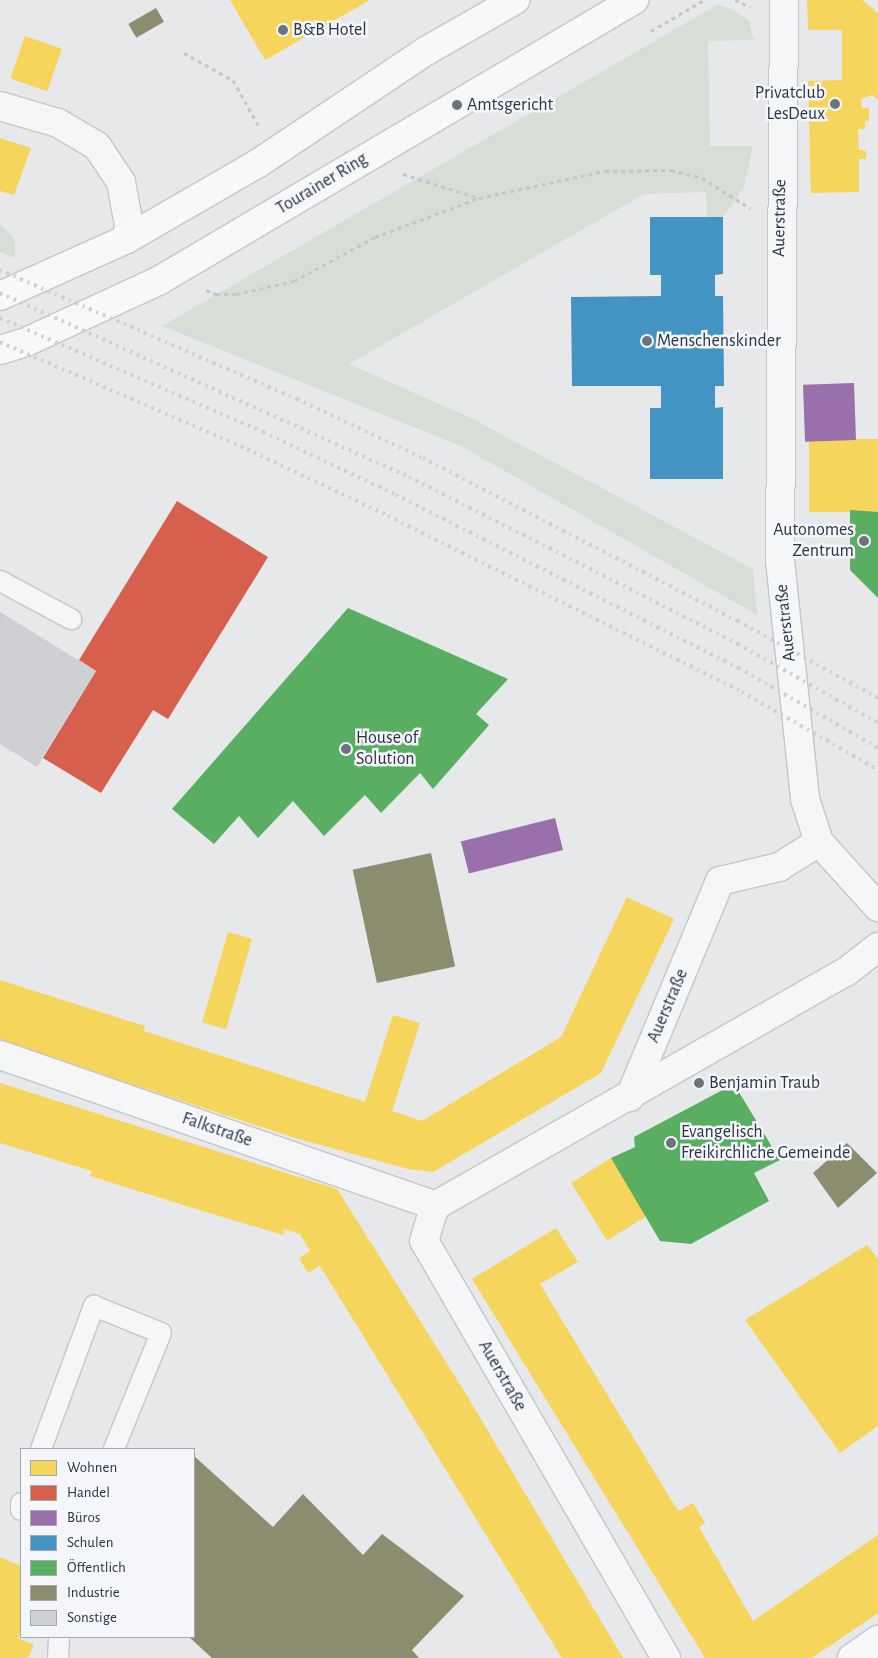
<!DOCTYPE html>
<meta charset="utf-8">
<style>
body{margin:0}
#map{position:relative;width:878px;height:1658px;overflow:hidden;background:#e6e8ea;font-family:"Alegreya Sans",sans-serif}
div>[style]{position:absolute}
.green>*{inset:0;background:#d6ded6}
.homes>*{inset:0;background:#f6d55c;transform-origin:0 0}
.shops>*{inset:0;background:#d6604d}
.offices>*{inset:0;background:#9970ab;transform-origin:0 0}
.schools>*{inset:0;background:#4393c3}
.public>*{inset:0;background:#5aae61}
.industry>*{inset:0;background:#8c8c6e;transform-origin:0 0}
.building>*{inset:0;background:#ced0d3}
.path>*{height:3px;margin-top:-1.5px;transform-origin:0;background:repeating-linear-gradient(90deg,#c5c6ca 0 4px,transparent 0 8px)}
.roads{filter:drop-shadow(1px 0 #c4c6c8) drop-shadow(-1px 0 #c4c6c8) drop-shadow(0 1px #c4c6c8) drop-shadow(0 -1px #c4c6c8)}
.service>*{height:20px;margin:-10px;padding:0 10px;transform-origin:10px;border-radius:10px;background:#f5f6f7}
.minor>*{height:28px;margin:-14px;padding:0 14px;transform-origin:14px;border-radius:14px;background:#f5f6f7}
.secondary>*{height:28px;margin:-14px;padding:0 14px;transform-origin:14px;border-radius:14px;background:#f8f8f8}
.primary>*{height:28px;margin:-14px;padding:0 14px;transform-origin:14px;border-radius:14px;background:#f8f8f8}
.rail>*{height:4px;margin-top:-2px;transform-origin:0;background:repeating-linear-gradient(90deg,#cecfd2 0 2.5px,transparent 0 7.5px)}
.dots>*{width:14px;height:14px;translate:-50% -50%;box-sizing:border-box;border:2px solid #f4f6f9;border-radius:50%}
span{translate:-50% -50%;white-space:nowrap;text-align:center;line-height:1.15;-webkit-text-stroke:5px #f4f6f9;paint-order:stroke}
.poi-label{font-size:18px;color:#2b3445}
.left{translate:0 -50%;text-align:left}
.right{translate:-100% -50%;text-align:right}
.street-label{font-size:18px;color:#2b3445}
.legend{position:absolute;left:20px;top:1448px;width:175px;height:190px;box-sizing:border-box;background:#f4f6f9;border:1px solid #a4a8b1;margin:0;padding:6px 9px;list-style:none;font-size:15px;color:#2b3445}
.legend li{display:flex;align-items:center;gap:10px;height:25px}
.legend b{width:25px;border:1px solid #a4a8b1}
</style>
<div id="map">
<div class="green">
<i style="clip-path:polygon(717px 5px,732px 9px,749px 21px,754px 40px,708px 41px,710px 146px,753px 146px,744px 187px,723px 217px,707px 217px,706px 192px,644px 194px,349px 364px,471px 418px,753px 569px,757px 615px,461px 446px,162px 326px)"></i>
<i style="clip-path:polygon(0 224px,15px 240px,15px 258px,0 252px)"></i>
</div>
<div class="homes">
<i style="clip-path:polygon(230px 0,370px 0,265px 60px)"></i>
<i style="clip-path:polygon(807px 0,862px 0,878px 13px,878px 100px,872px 95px,861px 99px,862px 108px,869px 108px,869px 121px,865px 121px,865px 129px,858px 129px,859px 150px,866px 151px,866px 159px,859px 159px,859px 192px,811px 193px,808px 81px,842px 80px,842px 30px,808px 30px)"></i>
<i style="left:25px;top:36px;width:39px;height:45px;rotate:19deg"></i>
<i style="clip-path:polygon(0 138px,31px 148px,14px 195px,0 191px)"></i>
<i style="left:878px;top:439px;width:73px;height:69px;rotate:90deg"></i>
<i style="clip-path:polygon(627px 897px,674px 919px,601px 1073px,433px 1172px,408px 1169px,295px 1138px,0 1041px,0 980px,145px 1026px,144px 1031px,365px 1102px,393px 1015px,420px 1023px,392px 1111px,422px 1121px,561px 1037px)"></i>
<i style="left:228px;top:932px;width:25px;height:94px;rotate:16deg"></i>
<i style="clip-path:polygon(0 1083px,337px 1189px,466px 1394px,623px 1658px,562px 1658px,320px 1266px,308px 1273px,299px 1258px,310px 1251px,300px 1234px,284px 1229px,283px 1235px,183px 1205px,90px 1176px,92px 1171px,0 1143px)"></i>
<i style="left:611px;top:1158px;width:68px;height:47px;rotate:58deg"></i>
<i style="clip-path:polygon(556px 1228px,578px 1262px,540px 1284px,678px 1511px,693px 1503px,705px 1523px,699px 1527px,753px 1621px,878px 1535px,878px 1613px,812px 1658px,705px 1658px,472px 1279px)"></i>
<i style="clip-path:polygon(867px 1245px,878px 1259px,878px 1426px,840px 1453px,745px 1320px)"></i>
<i style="clip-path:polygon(0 1557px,21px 1566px,21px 1630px,18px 1638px,34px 1645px,28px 1658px,0 1658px)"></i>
</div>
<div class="shops">
<i style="clip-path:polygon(177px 501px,268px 557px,168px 719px,153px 710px,101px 793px,43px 758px,96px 671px,79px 660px)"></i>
</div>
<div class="offices">
<i style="left:854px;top:383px;width:57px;height:51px;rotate:88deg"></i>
<i style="left:555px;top:818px;width:33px;height:97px;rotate:76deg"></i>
</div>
<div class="schools">
<i style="clip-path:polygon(650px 217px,723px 217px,723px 274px,715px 275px,715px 296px,723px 296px,724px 386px,715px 386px,715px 408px,723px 407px,723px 479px,650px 479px,650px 408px,661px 408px,661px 386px,572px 386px,571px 297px,661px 296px,661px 275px,650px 275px)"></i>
</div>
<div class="public">
<i style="clip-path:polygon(850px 510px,878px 512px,878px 598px,850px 570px)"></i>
<i style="clip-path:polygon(348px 608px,508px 679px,476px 714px,489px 725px,433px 789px,420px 773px,381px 813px,365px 795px,324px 836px,293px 801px,258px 838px,239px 816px,214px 844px,172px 809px)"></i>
<i style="clip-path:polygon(734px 1084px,780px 1160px,754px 1173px,769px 1201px,691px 1244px,660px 1241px,611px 1158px,635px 1147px,634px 1137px)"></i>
</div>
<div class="industry">
<i style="left:156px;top:8px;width:16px;height:32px;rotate:60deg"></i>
<i style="left:431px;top:853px;width:116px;height:80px;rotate:78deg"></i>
<i style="clip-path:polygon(847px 1143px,877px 1173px,838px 1208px,813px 1173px)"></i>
<i style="clip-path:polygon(194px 1456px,273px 1527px,303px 1494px,363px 1555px,382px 1534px,464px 1596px,412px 1650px,419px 1658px,212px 1658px,189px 1637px,194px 1637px)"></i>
</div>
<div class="building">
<i style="clip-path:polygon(0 612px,96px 671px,37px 767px,0 744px)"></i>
</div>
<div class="path">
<i style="left:735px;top:0;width:17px;rotate:24deg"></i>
<i style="left:651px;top:31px;width:61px;rotate:-30.3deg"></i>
<i style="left:184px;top:53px;width:56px;rotate:28.9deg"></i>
<i style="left:233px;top:80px;width:51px;rotate:60.9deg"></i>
<i style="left:403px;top:174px;width:80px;rotate:17.5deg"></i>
<i style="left:479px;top:198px;width:129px;rotate:-12.1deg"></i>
<i style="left:605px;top:171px;width:66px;rotate:-0.9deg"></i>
<i style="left:671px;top:170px;width:32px;rotate:14deg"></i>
<i style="left:702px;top:178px;width:57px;rotate:32deg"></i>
<i style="left:206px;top:290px;width:11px;rotate:22deg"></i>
<i style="left:216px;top:294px;width:20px"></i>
<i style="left:236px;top:294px;width:59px;rotate:-12.6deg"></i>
<i style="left:294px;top:281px;width:92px;rotate:-28.5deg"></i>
<i style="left:375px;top:237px;width:111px;rotate:-20.6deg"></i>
</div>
<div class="roads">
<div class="service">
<i style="left:0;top:581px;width:81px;rotate:28.2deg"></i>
<i style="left:41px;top:1449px;width:153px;rotate:-69.7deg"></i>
<i style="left:94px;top:1306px;width:72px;rotate:21.9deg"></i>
<i style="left:161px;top:1333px;width:125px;rotate:112.1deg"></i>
<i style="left:21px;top:1503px;width:7px;rotate:90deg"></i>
<i style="left:58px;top:1658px;width:21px;rotate:-87deg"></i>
</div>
<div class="minor">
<i style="left:784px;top:0;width:560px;rotate:90.41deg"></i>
<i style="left:780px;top:560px;width:240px;rotate:84deg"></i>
<i style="left:805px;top:799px;width:45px;rotate:72deg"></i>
<i style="left:819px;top:842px;width:88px;rotate:47.8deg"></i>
<i style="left:0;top:106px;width:60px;rotate:16.3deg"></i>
<i style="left:58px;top:123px;width:45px;rotate:30.5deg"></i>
<i style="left:97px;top:146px;width:43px;rotate:56.3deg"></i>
<i style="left:121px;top:182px;width:44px;rotate:79.5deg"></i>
<i style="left:129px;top:225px;width:14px;rotate:98deg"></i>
<i style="left:0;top:1055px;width:460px;rotate:19.1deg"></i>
<i style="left:630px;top:1097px;width:234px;rotate:-67.4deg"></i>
<i style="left:720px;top:881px;width:61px;rotate:-13.3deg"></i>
<i style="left:779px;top:867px;width:47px;rotate:-32deg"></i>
<i style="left:666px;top:1658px;width:482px;rotate:-120.1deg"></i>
<i style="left:424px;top:1241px;width:37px;rotate:-73deg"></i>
<i style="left:435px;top:1206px;width:473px;rotate:-29.7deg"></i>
<i style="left:846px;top:972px;width:41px;rotate:-38deg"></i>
</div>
<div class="secondary">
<i style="left:0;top:296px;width:139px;rotate:-24.2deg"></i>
<i style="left:127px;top:239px;width:150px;rotate:-30deg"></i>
<i style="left:257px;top:164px;width:203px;rotate:-33.8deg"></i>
<i style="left:426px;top:51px;width:103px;rotate:-29.8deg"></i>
<i style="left:0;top:350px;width:27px;rotate:-17deg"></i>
<i style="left:26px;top:342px;width:148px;rotate:-24.8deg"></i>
<i style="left:160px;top:280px;width:551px;rotate:-30.57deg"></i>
</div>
<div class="primary">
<i style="left:852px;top:1658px;width:32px;rotate:-35deg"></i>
</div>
</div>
<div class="rail">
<i style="left:0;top:270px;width:324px;rotate:23.5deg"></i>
<i style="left:297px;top:399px;width:139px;rotate:25.1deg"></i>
<i style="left:423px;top:458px;width:355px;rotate:27.4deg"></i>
<i style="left:738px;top:621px;width:160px;rotate:28.8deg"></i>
<i style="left:0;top:293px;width:448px;rotate:24.2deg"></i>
<i style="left:409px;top:477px;width:369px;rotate:26.9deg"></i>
<i style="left:738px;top:644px;width:161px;rotate:29.4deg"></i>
<i style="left:0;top:318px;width:287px;rotate:23.4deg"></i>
<i style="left:263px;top:432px;width:147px;rotate:25.3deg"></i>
<i style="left:396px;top:495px;width:384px;rotate:26.8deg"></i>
<i style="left:739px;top:668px;width:160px;rotate:29.9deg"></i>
<i style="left:0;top:342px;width:269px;rotate:23.4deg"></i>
<i style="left:247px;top:449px;width:156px;rotate:25.4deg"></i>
<i style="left:388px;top:516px;width:395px;rotate:26.4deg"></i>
<i style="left:742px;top:692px;width:157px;rotate:29.8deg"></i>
</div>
<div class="dots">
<i style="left:283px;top:30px;background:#6c737f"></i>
<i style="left:835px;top:104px;background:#6c737f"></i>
<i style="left:457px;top:105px;background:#6c737f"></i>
<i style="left:647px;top:341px;background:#6c737f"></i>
<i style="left:864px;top:541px;background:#6c737f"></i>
<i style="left:346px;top:749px;background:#6c737f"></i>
<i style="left:699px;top:1083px;background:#6c737f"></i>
<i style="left:671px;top:1143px;background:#6c737f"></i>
</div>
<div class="poi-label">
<span class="left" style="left:293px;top:30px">B&amp;B Hotel</span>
<span class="right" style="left:825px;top:104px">Privatclub<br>LesDeux</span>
<span class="left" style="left:467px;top:105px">Amtsgericht</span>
<span class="left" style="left:657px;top:341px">Menschenskinder</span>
<span class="right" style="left:854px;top:541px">Autonomes<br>Zentrum</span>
<span class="left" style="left:356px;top:749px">House of<br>Solution</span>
<span class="left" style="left:709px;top:1083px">Benjamin Traub</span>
<span class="left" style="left:681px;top:1143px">Evangelisch<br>Freikirchliche Gemeinde</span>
</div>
<div class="street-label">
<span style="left:322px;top:184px;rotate:-31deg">Tourainer Ring</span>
<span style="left:780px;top:218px;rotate:-89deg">Auerstraße</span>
<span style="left:786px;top:623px;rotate:-96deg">Auerstraße</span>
<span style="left:668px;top:1006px;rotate:-67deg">Auerstraße</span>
<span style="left:217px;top:1130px;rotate:19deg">Falkstraße</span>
<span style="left:502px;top:1376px;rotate:60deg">Auerstraße</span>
</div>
<ul class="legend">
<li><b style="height:14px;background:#f6d55c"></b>Wohnen</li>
<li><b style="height:14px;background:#d6604d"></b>Handel</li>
<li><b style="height:14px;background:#9970ab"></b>Büros</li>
<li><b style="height:14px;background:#4393c3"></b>Schulen</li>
<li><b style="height:14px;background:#5aae61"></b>Öffentlich</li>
<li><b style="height:14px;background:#8c8c6e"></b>Industrie</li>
<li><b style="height:14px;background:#ced0d3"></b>Sonstige</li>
</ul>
</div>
